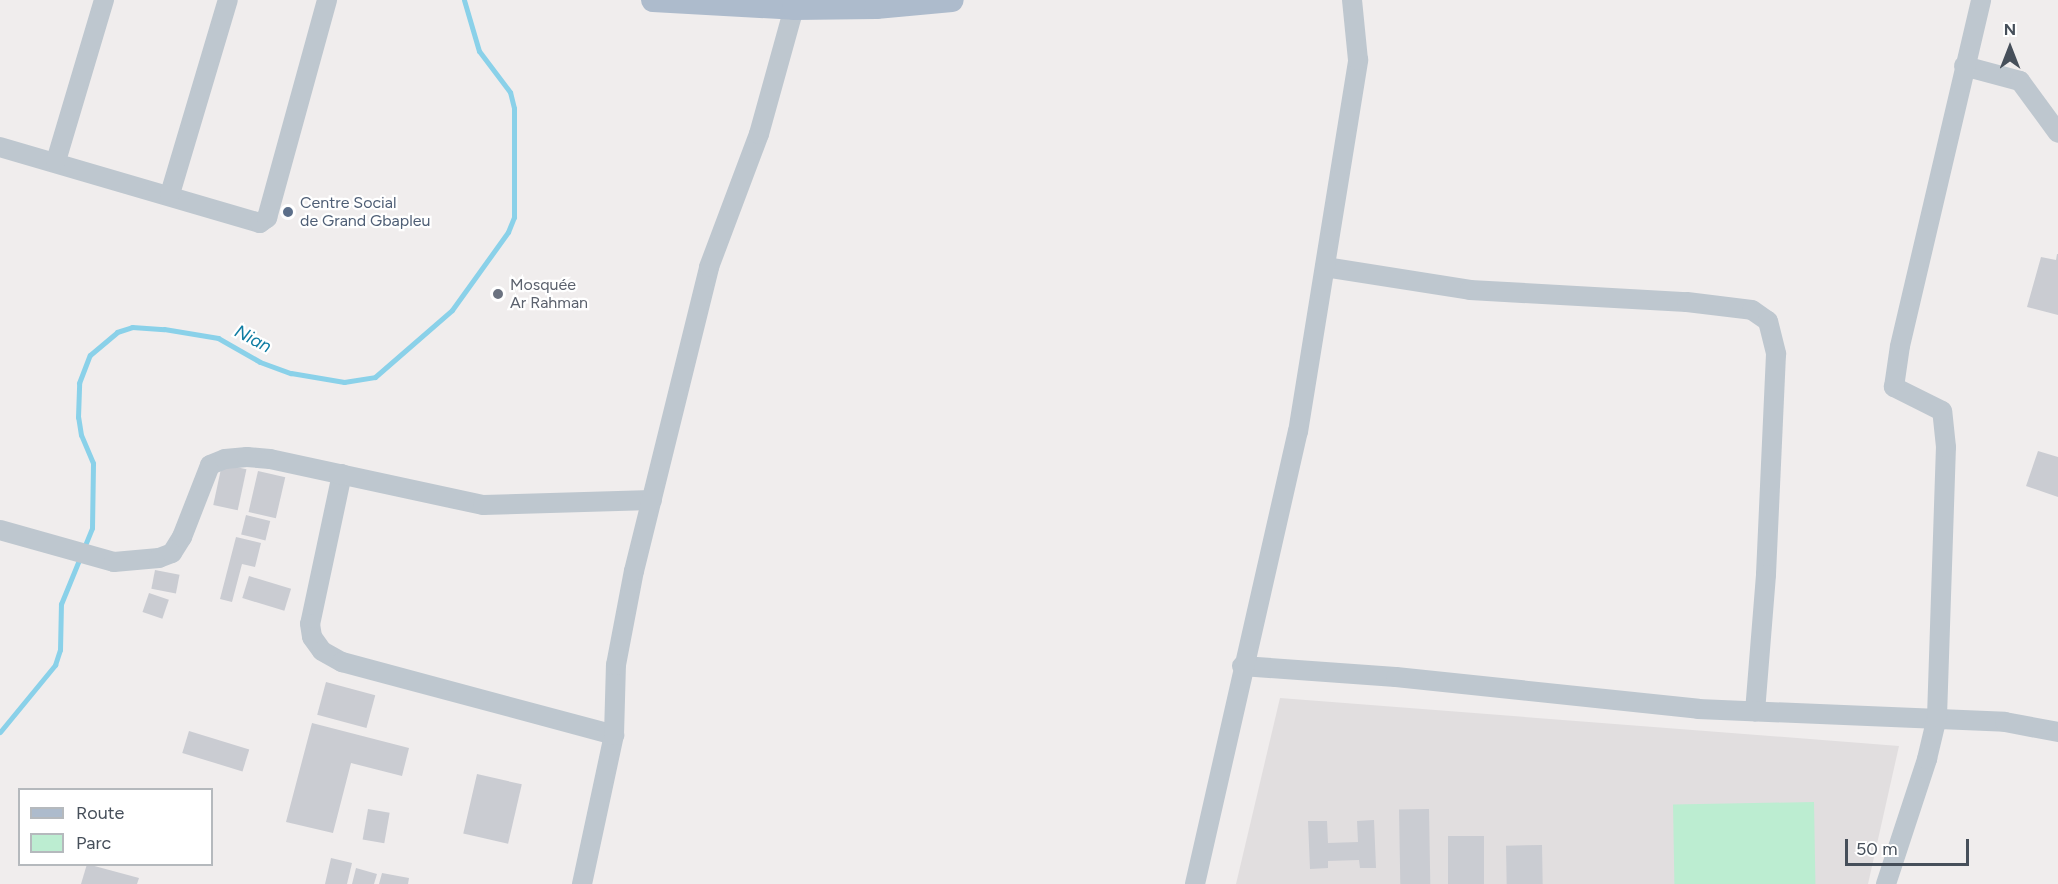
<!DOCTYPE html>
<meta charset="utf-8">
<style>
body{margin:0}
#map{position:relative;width:2058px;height:884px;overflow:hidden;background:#f0eded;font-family:Figtree,sans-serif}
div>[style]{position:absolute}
.education>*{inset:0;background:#e1dedf}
.green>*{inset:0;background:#bcedd1;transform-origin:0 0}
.stream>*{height:5px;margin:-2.5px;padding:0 2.5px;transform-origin:2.5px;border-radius:2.5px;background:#8ad1e9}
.building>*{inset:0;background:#caccd2;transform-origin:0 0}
.minor>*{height:20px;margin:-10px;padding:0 10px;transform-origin:10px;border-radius:10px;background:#bec7cf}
.major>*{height:24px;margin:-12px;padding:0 12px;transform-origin:12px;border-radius:12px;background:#adbbcc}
.dots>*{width:16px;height:16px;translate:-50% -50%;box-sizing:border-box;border:3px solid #fff;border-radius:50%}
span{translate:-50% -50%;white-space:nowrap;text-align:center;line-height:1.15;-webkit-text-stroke:4.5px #fff;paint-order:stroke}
.service-label{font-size:16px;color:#4e5e75}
.left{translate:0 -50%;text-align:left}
.worship-label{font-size:16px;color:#5b616d}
.water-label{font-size:18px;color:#107da3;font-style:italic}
.legend{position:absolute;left:18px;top:788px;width:195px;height:78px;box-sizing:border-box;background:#fff;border:2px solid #b5b9bd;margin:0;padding:8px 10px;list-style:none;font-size:18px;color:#464f5a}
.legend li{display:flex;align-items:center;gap:12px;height:30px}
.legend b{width:30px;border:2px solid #b5b9bd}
.north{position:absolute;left:1980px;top:18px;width:60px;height:60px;-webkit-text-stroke:4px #fff;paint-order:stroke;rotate:0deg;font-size:16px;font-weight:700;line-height:24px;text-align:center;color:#464f5a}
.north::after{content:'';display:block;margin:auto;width:21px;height:27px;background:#464f5a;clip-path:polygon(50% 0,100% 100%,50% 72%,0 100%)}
.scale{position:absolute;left:1845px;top:839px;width:124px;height:27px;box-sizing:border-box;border:3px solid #464f5a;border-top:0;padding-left:8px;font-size:18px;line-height:21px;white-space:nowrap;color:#464f5a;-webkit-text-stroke:4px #fff;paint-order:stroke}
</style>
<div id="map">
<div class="education">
<i style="clip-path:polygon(1280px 698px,1899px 746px,1868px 884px,1236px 884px)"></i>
</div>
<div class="green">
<i style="left:1814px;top:802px;width:82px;height:141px;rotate:89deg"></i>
</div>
<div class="stream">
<i style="left:0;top:732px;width:87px;rotate:-50.6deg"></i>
<i style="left:55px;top:665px;width:16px;rotate:-72deg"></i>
<i style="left:60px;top:650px;width:46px;rotate:-88.8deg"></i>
<i style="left:61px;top:604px;width:82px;rotate:-67.8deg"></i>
<i style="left:92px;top:528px;width:65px;rotate:-89.1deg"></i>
<i style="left:93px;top:463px;width:30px;rotate:-113deg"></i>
<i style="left:81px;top:435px;width:18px;rotate:-99deg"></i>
<i style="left:78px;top:417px;width:34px;rotate:-88deg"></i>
<i style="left:79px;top:383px;width:30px;rotate:-69deg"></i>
<i style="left:90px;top:355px;width:35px;rotate:-40deg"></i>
<i style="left:117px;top:332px;width:16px;rotate:-18deg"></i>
<i style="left:132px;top:327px;width:32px;rotate:4deg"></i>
<i style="left:164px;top:329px;width:55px;rotate:9.5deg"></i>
<i style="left:218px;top:338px;width:48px;rotate:29.7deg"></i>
<i style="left:260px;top:362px;width:33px;rotate:20deg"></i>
<i style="left:291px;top:373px;width:54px;rotate:9.6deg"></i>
<i style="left:344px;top:382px;width:31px;rotate:-9deg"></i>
<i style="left:375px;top:377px;width:102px;rotate:-41deg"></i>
<i style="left:452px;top:310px;width:96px;rotate:-54.3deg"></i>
<i style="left:508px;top:232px;width:16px;rotate:-68deg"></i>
<i style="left:514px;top:217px;width:109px;rotate:-90deg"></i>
<i style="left:514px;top:108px;width:16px;rotate:-104deg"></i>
<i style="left:510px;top:92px;width:51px;rotate:-127.1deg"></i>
<i style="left:479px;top:51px;width:53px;rotate:-106.4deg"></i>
</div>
<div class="building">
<i style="clip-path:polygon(2057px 254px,2058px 254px,2058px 315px,2027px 307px,2041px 257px,2056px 260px)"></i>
<i style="clip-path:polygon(2038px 451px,2058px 457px,2058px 497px,2026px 486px)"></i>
<i style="left:222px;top:464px;width:25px;height:42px;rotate:12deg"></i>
<i style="left:258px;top:471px;width:28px;height:42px;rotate:13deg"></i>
<i style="left:246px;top:515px;width:25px;height:20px;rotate:14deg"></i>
<i style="clip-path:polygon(236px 537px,261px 543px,255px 567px,242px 564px,232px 602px,220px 599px)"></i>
<i style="left:155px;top:570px;width:25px;height:19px;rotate:11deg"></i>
<i style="left:249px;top:576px;width:44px;height:23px;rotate:17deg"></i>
<i style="left:149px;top:593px;width:21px;height:20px;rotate:19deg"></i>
<i style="left:326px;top:682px;width:51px;height:34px;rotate:15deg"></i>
<i style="clip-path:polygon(312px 723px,409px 748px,402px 776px,351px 763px,333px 833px,286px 822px)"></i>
<i style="left:189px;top:731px;width:63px;height:23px;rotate:17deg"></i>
<i style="left:477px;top:774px;width:46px;height:61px;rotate:13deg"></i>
<i style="left:368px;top:809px;width:22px;height:31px;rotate:10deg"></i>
<i style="left:1429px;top:809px;width:75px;height:30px;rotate:89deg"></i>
<i style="clip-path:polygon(1374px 820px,1376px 868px,1360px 868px,1359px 860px,1328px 861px,1328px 868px,1310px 869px,1308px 821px,1327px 821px,1328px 843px,1358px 842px,1357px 821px)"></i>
<i style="left:1448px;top:836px;width:36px;height:48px"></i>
<i style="left:1542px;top:845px;width:39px;height:36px;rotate:89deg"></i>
<i style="clip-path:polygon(331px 858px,352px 863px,347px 884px,325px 884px)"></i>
<i style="clip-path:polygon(87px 864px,139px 878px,137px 884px,81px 884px)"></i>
<i style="clip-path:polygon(356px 868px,377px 874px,374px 884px,352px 884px)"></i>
<i style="clip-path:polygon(382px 873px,409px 878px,408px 884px,379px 884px)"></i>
</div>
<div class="minor">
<i style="left:1964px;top:66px;width:58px;rotate:15deg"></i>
<i style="left:2020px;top:81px;width:64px;rotate:53.8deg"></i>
<i style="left:0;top:147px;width:271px;rotate:16.3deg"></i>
<i style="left:260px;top:223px;width:9px;rotate:-36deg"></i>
<i style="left:267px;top:218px;width:226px;rotate:-74.6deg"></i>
<i style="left:56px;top:161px;width:168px;rotate:-73.4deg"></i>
<i style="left:170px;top:194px;width:202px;rotate:-73.4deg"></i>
<i style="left:1325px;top:267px;width:147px;rotate:9deg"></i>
<i style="left:1470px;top:290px;width:217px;rotate:3.2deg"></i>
<i style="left:1687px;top:302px;width:65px;rotate:7deg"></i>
<i style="left:1752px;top:310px;width:19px;rotate:35deg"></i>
<i style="left:1768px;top:321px;width:34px;rotate:76deg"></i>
<i style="left:1776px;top:354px;width:221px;rotate:92.6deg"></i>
<i style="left:1766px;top:575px;width:137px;rotate:94.6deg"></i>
<i style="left:342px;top:474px;width:153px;rotate:102deg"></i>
<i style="left:310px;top:624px;width:13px;rotate:81deg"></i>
<i style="left:312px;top:637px;width:17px;rotate:54deg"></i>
<i style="left:322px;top:651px;width:23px;rotate:29deg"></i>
<i style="left:342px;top:662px;width:282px;rotate:15deg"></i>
<i style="left:0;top:530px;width:118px;rotate:15.7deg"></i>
<i style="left:114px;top:562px;width:45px;rotate:-5.1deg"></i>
<i style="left:159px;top:558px;width:14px;rotate:-21deg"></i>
<i style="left:172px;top:553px;width:19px;rotate:-58deg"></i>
<i style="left:182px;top:537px;width:77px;rotate:-68.7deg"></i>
<i style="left:210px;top:465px;width:16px;rotate:-22deg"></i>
<i style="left:225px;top:459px;width:22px;rotate:-5deg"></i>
<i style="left:247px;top:457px;width:23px;rotate:5deg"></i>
<i style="left:270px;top:459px;width:218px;rotate:12.2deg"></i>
<i style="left:483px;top:505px;width:169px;rotate:-1.7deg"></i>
<i style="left:1242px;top:666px;width:154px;rotate:4.1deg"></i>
<i style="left:1396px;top:677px;width:304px;rotate:6deg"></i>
<i style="left:1698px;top:709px;width:307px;rotate:2.4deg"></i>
<i style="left:2005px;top:722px;width:54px;rotate:10.7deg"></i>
<i style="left:582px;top:884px;width:152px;rotate:-77.9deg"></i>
<i style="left:614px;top:735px;width:70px;rotate:-88.4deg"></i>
<i style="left:616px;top:665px;width:96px;rotate:-79.2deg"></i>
<i style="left:634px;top:571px;width:313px;rotate:-76.1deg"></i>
<i style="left:709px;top:267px;width:142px;rotate:-69.4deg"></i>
<i style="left:759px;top:134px;width:131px;rotate:-74.5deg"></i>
<i style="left:1195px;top:884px;width:464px;rotate:-77.2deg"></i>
<i style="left:1298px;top:432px;width:377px;rotate:-80.8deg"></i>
<i style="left:1358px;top:60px;width:60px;rotate:-95.7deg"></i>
<i style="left:1886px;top:884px;width:132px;rotate:-71.8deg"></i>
<i style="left:1927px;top:759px;width:43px;rotate:-76.6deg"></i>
<i style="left:1937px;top:717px;width:270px;rotate:-88.1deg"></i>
<i style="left:1946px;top:447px;width:36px;rotate:-96deg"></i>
<i style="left:1942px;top:411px;width:54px;rotate:-153.4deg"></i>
<i style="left:1894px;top:387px;width:41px;rotate:-81.7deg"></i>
<i style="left:1900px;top:346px;width:355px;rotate:-76.8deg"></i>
</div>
<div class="major">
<i style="left:653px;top:0;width:141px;rotate:3.2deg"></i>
<i style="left:794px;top:8px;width:82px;rotate:-0.7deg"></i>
<i style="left:876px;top:7px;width:76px;rotate:-5.3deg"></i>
</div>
<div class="dots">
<i style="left:288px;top:212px;background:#5c6f8a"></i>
<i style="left:498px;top:294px;background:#6b7280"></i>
</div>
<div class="service-label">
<span class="left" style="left:300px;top:212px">Centre Social<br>de Grand Gbapleu</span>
</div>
<div class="worship-label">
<span class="left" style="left:510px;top:294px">Mosquée<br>Ar Rahman</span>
</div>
<div class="water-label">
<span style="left:253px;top:339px;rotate:28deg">Nian</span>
</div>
<ul class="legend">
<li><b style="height:8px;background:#adbbcc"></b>Route</li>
<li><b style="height:16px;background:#bcedd1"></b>Parc</li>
</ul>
<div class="north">N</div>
<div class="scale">50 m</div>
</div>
